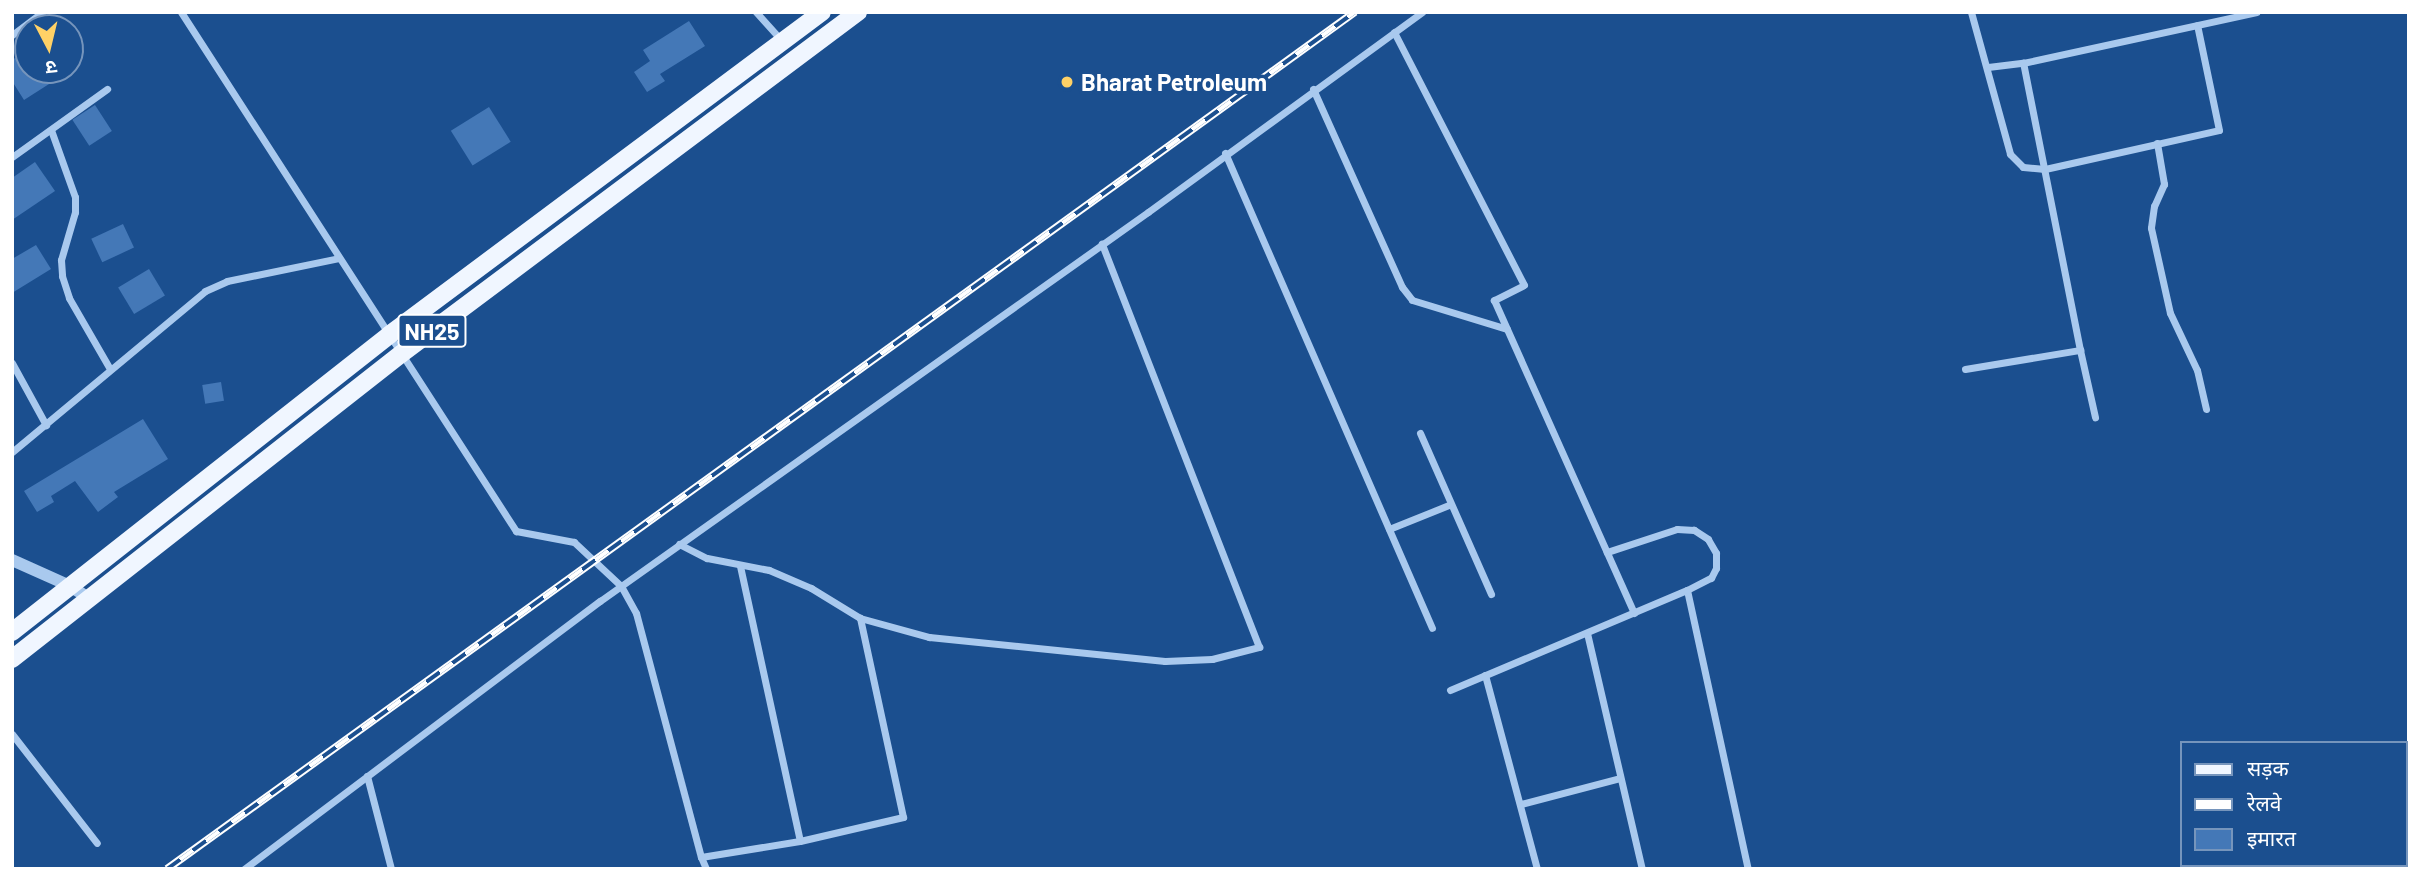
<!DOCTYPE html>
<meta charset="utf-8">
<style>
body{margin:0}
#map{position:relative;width:2421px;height:881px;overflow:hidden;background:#1b4f8f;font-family:Barlow,"Noto Sans Devanagari",sans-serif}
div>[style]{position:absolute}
.building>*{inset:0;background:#4478b7;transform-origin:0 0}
.minor>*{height:7px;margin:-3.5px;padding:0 3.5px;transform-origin:3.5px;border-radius:3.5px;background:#a9c9ee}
.tertiary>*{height:12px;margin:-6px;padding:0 6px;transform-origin:6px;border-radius:6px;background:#a9c9ee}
.primary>*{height:18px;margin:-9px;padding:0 9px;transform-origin:9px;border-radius:9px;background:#f0f6ff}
.rail>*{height:8px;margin-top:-4px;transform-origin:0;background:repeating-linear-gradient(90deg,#1b4f8f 0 16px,#fff 0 32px);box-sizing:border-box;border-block:2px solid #fff}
.dots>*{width:19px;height:19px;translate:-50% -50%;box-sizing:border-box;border:4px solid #1b4f8f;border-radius:50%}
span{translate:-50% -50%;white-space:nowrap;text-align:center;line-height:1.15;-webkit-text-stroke:7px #1b4f8f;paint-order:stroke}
.shield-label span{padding:2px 5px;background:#1b4f8f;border:2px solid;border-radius:5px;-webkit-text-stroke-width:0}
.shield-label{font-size:23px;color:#fff;font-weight:700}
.poi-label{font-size:24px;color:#fff;font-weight:700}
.left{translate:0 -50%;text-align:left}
.frame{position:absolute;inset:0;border:14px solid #fff;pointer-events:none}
.legend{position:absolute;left:2180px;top:741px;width:228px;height:126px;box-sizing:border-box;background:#1b4f8f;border:2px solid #7695bc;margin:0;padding:9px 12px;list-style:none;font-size:21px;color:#fff}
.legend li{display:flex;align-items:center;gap:14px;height:35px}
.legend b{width:35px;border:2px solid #7695bc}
.north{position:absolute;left:14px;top:14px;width:70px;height:70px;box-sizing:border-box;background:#1b4f8f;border:2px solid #7695bc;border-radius:50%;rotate:173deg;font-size:19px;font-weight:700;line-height:28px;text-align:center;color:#fff}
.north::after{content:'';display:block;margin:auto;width:24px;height:32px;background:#ffd166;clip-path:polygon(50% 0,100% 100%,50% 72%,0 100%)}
</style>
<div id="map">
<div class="building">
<i style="clip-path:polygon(689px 21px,705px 46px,660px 74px,665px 81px,647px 92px,634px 72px,650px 61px,643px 50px)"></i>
<i style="clip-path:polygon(28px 50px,28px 70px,71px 70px,24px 100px,12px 81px,12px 60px)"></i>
<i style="left:95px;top:105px;width:31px;height:27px;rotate:57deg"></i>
<i style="left:489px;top:107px;width:41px;height:45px;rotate:58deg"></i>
<i style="clip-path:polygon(35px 162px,55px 191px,12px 220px,12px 178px)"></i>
<i style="left:123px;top:224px;width:26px;height:35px;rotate:65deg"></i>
<i style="clip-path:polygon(36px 245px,51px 269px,12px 293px,12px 259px)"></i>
<i style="left:149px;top:269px;width:31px;height:36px;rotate:59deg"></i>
<i style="left:221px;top:382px;width:19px;height:19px;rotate:81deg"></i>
<i style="clip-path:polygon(143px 419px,168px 459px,114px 492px,118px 497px,98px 512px,75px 481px,51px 496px,54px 502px,37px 512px,24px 491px)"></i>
</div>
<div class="minor">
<i style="left:181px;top:12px;width:618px;rotate:57.16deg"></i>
<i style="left:516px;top:531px;width:59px;rotate:10.7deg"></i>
<i style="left:574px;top:542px;width:64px;rotate:43.1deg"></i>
<i style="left:621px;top:586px;width:31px;rotate:61deg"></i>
<i style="left:636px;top:613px;width:253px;rotate:75.1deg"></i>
<i style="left:701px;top:857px;width:13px;rotate:67deg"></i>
<i style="left:756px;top:12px;width:38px;rotate:48deg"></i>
<i style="left:1971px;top:12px;width:147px;rotate:74.6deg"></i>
<i style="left:2010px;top:154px;width:18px;rotate:45deg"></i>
<i style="left:2023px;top:167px;width:22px;rotate:5deg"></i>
<i style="left:2045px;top:169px;width:178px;rotate:-12.6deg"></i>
<i style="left:2219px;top:130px;width:107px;rotate:-101.8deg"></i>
<i style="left:1394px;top:32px;width:284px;rotate:62.8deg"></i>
<i style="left:1524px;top:285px;width:34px;rotate:153deg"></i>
<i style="left:1494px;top:300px;width:343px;rotate:65.9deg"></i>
<i style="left:12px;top:35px;width:38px;rotate:-37deg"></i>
<i style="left:1988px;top:67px;width:35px;rotate:-7deg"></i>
<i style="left:1313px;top:89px;width:217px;rotate:65.8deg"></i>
<i style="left:1402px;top:287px;width:16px;rotate:52deg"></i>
<i style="left:1412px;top:300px;width:99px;rotate:17deg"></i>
<i style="left:51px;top:130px;width:71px;rotate:70.3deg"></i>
<i style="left:75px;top:197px;width:15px;rotate:90deg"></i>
<i style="left:75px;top:212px;width:50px;rotate:106.3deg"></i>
<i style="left:61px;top:260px;width:16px;rotate:86deg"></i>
<i style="left:62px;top:276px;width:23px;rotate:72deg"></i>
<i style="left:69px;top:298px;width:82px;rotate:60deg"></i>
<i style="left:2157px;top:143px;width:42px;rotate:80.3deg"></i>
<i style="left:2164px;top:184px;width:24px;rotate:114deg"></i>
<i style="left:2154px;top:206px;width:22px;rotate:98deg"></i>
<i style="left:2151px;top:228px;width:87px;rotate:77.4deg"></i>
<i style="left:2170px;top:313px;width:63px;rotate:64.7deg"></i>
<i style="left:2197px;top:370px;width:40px;rotate:77deg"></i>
<i style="left:1225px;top:153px;width:518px;rotate:66.45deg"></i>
<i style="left:12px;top:157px;width:117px;rotate:-35.6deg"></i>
<i style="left:2080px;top:350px;width:69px;rotate:77.4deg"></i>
<i style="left:12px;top:363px;width:71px;rotate:61.3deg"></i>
<i style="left:1965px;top:369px;width:117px;rotate:-9.4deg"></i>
<i style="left:2080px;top:350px;width:293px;rotate:-101.2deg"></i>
<i style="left:2023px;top:63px;width:239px;rotate:-12.3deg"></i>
<i style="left:1420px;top:433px;width:176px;rotate:66.2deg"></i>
<i style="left:12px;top:452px;width:251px;rotate:-39.8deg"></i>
<i style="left:205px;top:291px;width:24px;rotate:-24deg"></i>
<i style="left:227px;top:281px;width:114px;rotate:-11.6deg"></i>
<i style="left:1389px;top:529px;width:65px;rotate:-21.8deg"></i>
<i style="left:679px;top:544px;width:31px;rotate:27deg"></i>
<i style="left:707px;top:558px;width:63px;rotate:11deg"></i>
<i style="left:769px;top:570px;width:46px;rotate:23.2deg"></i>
<i style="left:811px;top:588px;width:57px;rotate:31.5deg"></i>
<i style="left:860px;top:618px;width:72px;rotate:15.4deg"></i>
<i style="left:929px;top:637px;width:237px;rotate:5.8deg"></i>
<i style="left:1165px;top:661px;width:47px;rotate:-2.4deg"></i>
<i style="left:1212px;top:659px;width:49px;rotate:-14.3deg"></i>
<i style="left:1259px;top:647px;width:433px;rotate:-111.3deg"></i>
<i style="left:740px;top:566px;width:281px;rotate:77.7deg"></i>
<i style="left:1687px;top:590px;width:286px;rotate:77.7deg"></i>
<i style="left:1587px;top:633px;width:242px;rotate:76.9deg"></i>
<i style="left:1485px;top:675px;width:201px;rotate:75deg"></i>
<i style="left:1450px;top:690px;width:257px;rotate:-22.9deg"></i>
<i style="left:1687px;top:590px;width:27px;rotate:-27deg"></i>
<i style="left:1711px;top:578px;width:11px;rotate:-63deg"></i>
<i style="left:1716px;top:568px;width:15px;rotate:-90deg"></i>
<i style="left:1716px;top:553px;width:16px;rotate:-120deg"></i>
<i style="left:1708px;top:539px;width:17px;rotate:-147deg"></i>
<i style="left:1694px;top:530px;width:17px;rotate:-177deg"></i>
<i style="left:1677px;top:529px;width:74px;rotate:161.8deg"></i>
<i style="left:12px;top:734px;width:138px;rotate:52.1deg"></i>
<i style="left:367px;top:776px;width:96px;rotate:75.5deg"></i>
<i style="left:1521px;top:804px;width:102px;rotate:-14.7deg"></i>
<i style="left:701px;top:857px;width:100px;rotate:-9.2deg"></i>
<i style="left:800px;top:841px;width:106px;rotate:-13.1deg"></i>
<i style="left:903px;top:817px;width:204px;rotate:-102.2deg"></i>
<i style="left:244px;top:869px;width:446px;rotate:-37deg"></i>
<i style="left:600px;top:601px;width:672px;rotate:-35.37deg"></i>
<i style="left:1148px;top:212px;width:339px;rotate:-36.1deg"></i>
</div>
<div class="tertiary">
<i style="left:12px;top:560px;width:64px;rotate:24.1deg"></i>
<i style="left:70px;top:586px;width:24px;rotate:33deg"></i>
</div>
<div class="primary">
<i style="left:12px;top:632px;width:480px;rotate:-38.2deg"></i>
<i style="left:389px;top:335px;width:540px;rotate:-36.72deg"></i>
<i style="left:12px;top:659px;width:494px;rotate:-38.1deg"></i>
<i style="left:401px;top:354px;width:571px;rotate:-36.81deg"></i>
</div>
<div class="rail">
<i style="left:167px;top:869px;width:1465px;rotate:-35.81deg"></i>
</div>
<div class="dots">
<i style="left:1067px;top:82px;background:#ffd166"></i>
</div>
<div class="shield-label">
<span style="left:432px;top:331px">NH25</span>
</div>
<div class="poi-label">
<span class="left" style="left:1081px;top:82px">Bharat Petroleum</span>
</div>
<div class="frame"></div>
<ul class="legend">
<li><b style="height:9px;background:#f0f6ff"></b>सड़क</li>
<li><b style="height:9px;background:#fff"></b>रेलवे</li>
<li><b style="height:19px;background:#4478b7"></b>इमारत</li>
</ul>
<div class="north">उ</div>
</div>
